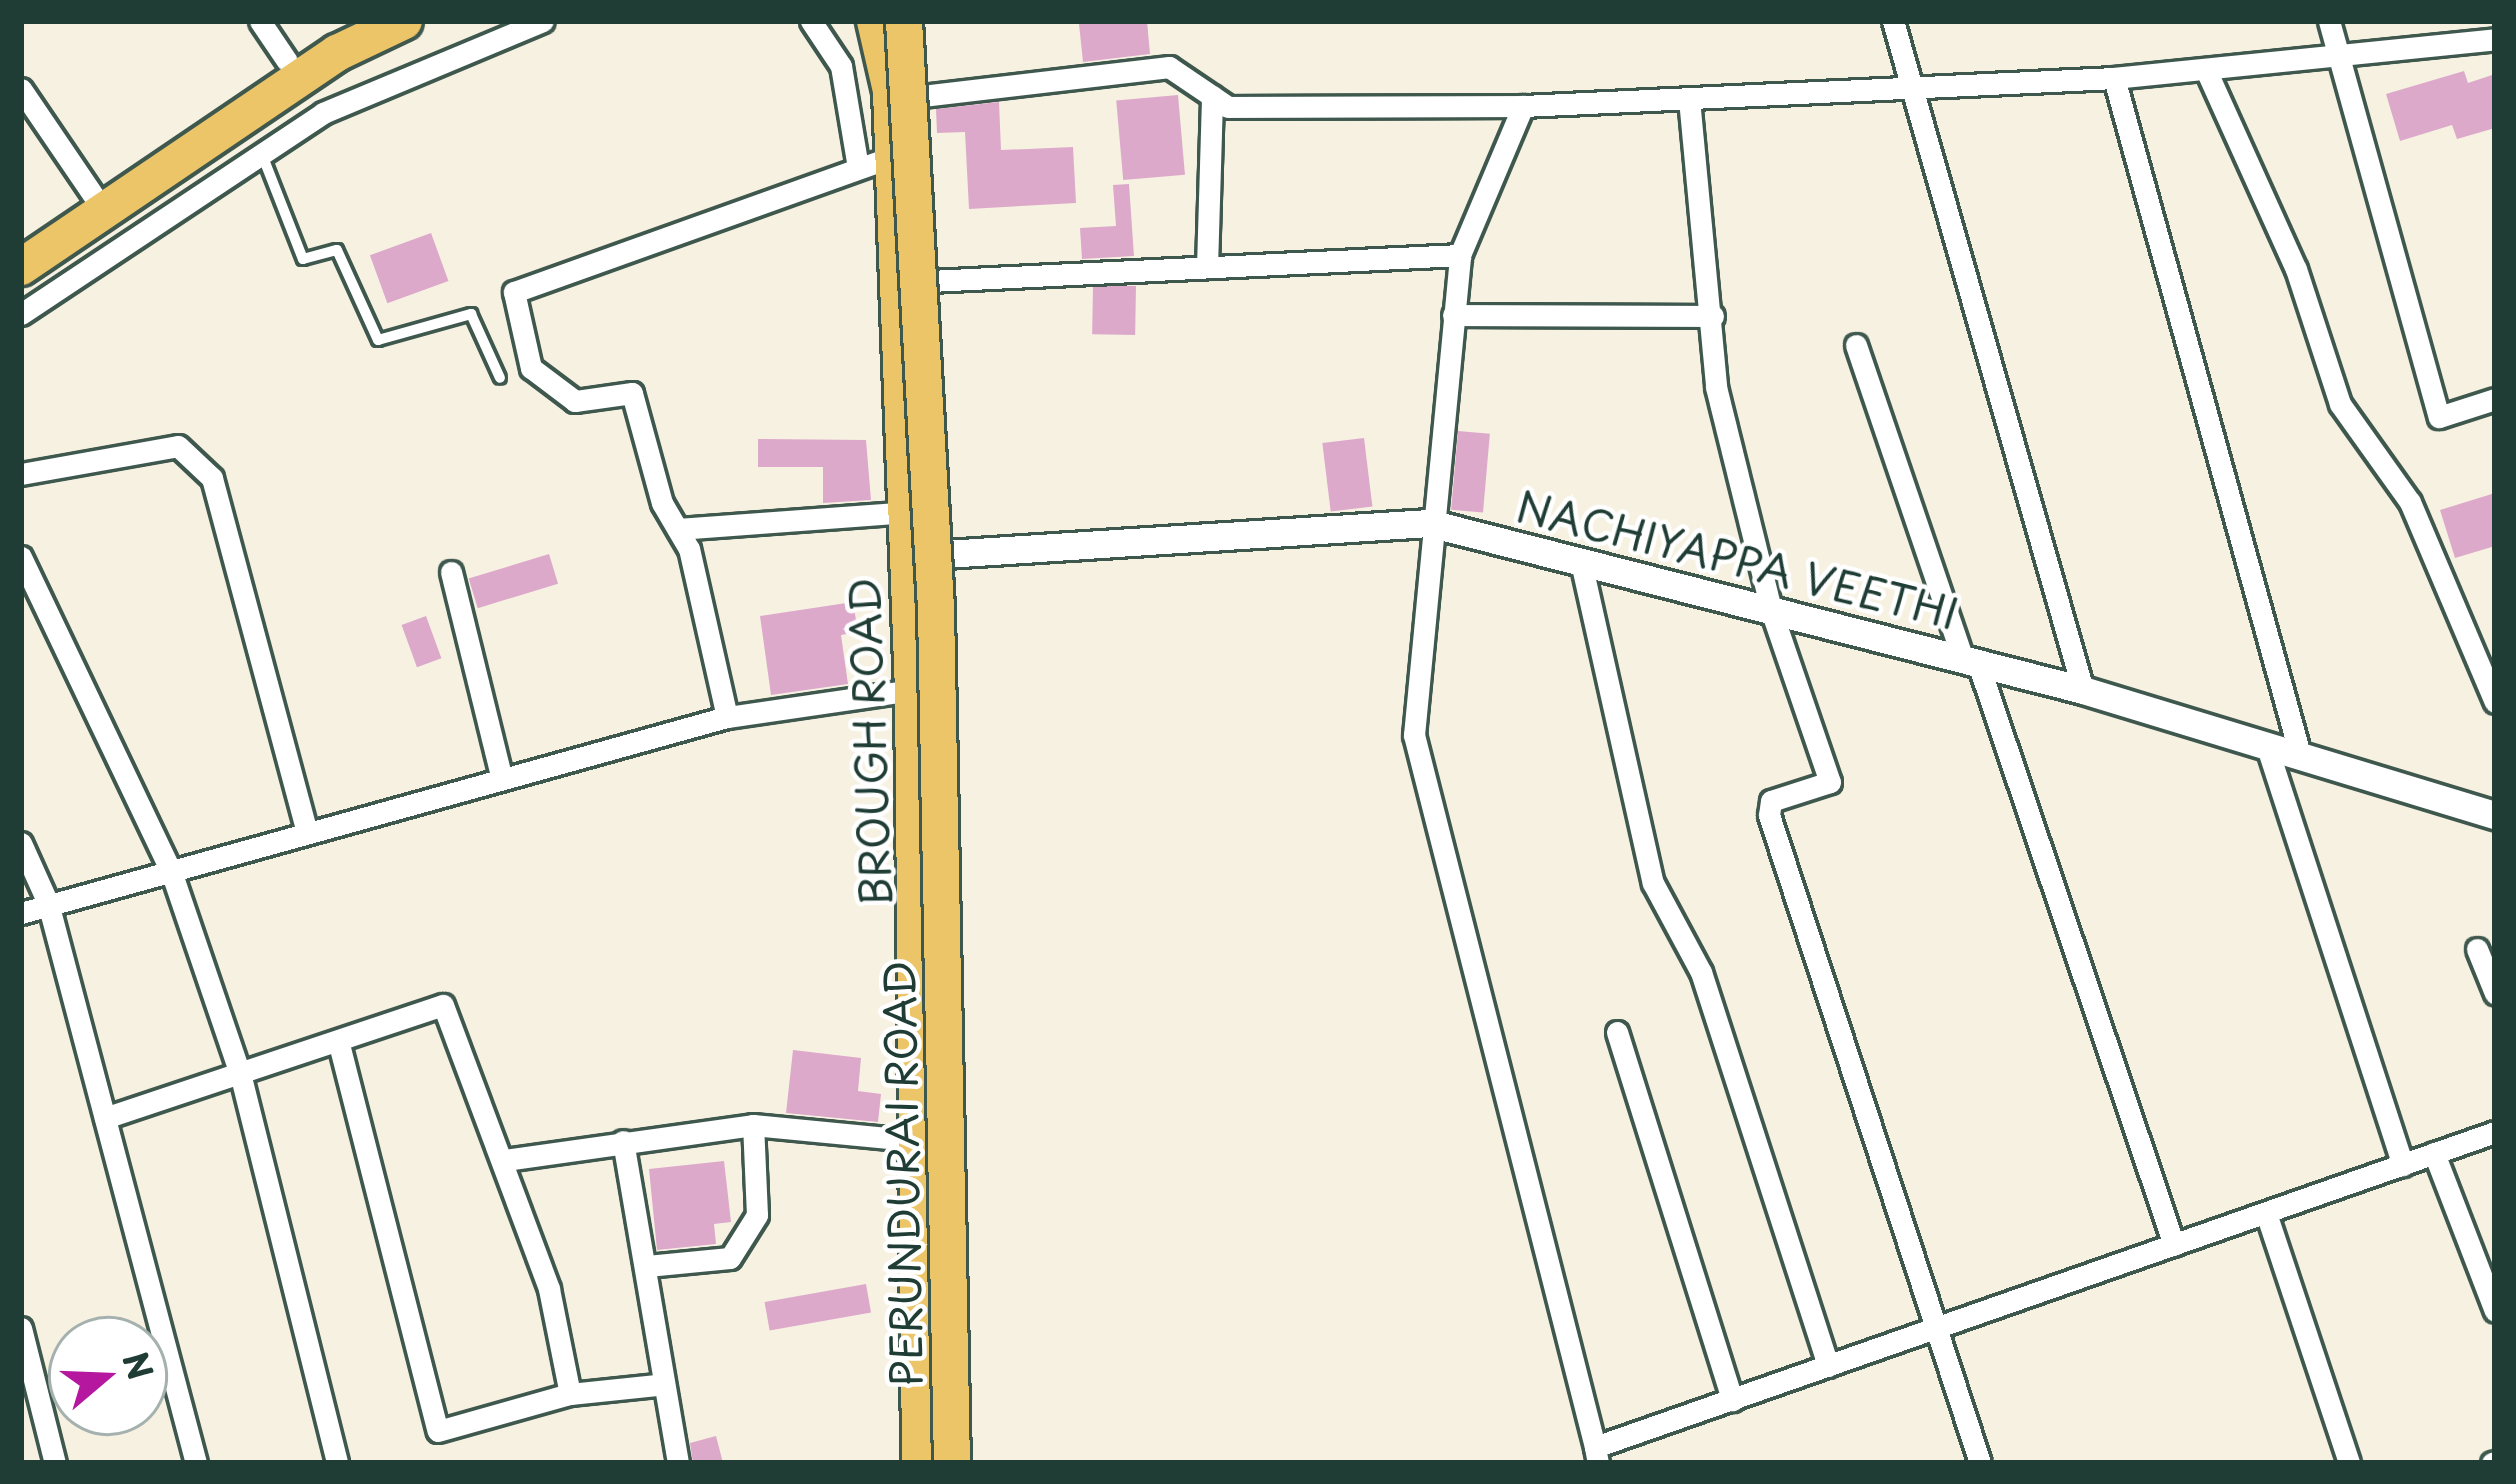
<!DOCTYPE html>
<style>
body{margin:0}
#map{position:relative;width:2516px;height:1484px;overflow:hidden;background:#f7f1e2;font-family:"Playpen Sans",sans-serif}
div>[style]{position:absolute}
.building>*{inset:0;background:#dca9cb;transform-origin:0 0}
.roads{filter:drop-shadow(3px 0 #3f584e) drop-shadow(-3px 0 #3f584e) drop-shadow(0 3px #3f584e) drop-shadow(0 -3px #3f584e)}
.service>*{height:10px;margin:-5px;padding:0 5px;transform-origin:5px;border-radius:5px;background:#fff}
.minor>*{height:21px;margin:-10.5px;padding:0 10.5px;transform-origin:10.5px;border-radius:10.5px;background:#fff}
.tertiary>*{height:27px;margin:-13.5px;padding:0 13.5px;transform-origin:13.5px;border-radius:13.5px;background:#fff}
.primary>*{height:36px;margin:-18px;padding:0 18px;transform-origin:18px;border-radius:18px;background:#edc569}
.bridges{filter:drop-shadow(3px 0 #3f584e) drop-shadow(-3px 0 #3f584e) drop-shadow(0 3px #3f584e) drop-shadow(0 -3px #3f584e)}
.primary-bridge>*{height:36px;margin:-18px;padding:0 18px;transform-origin:18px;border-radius:18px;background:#edc569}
span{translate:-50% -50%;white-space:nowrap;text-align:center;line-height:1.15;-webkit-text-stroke:9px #fff;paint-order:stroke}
.street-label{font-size:42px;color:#1f3d34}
.frame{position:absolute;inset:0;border:24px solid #1f3d34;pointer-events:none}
.north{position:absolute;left:48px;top:1316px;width:120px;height:120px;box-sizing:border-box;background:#fff;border:3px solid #a5b1ae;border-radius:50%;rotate:71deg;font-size:33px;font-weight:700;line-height:48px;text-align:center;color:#1f3d34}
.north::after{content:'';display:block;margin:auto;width:42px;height:54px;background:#b5179e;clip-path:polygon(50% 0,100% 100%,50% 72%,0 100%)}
</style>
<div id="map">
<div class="building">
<i style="clip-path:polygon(1118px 21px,1147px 21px,1150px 54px,1083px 62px,1079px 24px)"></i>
<i style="clip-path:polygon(2464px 71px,2468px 83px,2495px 74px,2495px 128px,2457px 139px,2452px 125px,2400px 141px,2386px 94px)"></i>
<i style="left:1178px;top:95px;width:80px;height:62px;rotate:85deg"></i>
<i style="clip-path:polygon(999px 102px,1001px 150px,1073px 147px,1076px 203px,969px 209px,965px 132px,937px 133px,936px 109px)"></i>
<i style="clip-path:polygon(1129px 184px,1134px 256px,1082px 259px,1080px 228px,1116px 226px,1113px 185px)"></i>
<i style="left:431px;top:233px;width:51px;height:65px;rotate:70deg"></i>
<i style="left:1136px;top:286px;width:49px;height:43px;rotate:91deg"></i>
<i style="left:1458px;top:431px;width:32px;height:79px;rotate:5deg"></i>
<i style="left:1364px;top:438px;width:69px;height:42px;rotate:83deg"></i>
<i style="clip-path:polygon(758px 439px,866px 440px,871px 500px,823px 503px,823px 467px,758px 467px)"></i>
<i style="clip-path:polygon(2495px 493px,2495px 546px,2455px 558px,2440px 510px)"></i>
<i style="left:549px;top:554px;width:31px;height:84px;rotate:73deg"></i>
<i style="clip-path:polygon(853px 602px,858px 632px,841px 635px,848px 684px,771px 695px,760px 616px)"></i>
<i style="left:426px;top:616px;width:45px;height:26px;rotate:70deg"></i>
<i style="clip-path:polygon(793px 1050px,861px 1058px,858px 1091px,881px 1094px,878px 1122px,786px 1113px)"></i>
<i style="clip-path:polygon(724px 1161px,731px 1222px,714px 1224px,716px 1244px,657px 1250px,649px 1169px)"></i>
<i style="left:866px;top:1284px;width:29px;height:103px;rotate:80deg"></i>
<i style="clip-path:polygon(716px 1436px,723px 1463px,693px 1463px,690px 1443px)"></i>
</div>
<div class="roads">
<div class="service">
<i style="left:261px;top:152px;width:115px;rotate:68.6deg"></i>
<i style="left:303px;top:259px;width:35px;rotate:-15deg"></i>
<i style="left:337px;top:250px;width:99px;rotate:65.5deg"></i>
<i style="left:378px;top:340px;width:97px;rotate:-15.6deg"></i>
<i style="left:471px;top:314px;width:70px;rotate:65.6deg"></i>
</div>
<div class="minor">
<i style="left:260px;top:21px;width:48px;rotate:56deg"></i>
<i style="left:811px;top:21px;width:54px;rotate:56.3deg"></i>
<i style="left:841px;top:66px;width:103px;rotate:80.5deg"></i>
<i style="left:1893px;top:21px;width:695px;rotate:74.15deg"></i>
<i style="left:2329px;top:21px;width:411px;rotate:74.5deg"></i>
<i style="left:2439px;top:417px;width:59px;rotate:-17.8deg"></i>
<i style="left:2206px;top:70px;width:218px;rotate:65.7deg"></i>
<i style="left:2296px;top:269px;width:142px;rotate:71.9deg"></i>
<i style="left:2340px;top:404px;width:120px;rotate:54.5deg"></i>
<i style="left:2410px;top:502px;width:217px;rotate:67deg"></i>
<i style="left:2114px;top:78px;width:698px;rotate:74.63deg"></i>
<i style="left:21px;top:89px;width:128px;rotate:55.8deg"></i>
<i style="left:922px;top:96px;width:249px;rotate:-6.7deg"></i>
<i style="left:1169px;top:67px;width:71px;rotate:34.1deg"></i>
<i style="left:1228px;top:107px;width:295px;rotate:-0.2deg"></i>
<i style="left:1689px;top:99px;width:289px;rotate:84.6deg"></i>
<i style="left:1716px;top:387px;width:230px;rotate:76.1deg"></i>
<i style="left:1771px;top:610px;width:182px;rotate:71.1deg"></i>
<i style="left:1830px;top:782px;width:62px;rotate:162.1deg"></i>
<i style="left:1771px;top:801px;width:14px;rotate:98deg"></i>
<i style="left:1769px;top:815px;width:681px;rotate:71.96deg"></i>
<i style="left:1207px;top:267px;width:171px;rotate:-88.3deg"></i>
<i style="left:930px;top:281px;width:531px;rotate:-2.81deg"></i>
<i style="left:21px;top:314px;width:363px;rotate:-33.6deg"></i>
<i style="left:323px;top:113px;width:238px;rotate:-22.7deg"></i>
<i style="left:1453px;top:315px;width:260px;rotate:0.2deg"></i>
<i style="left:1856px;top:345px;width:333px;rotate:71.2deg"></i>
<i style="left:21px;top:474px;width:159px;rotate:-10.1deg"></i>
<i style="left:178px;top:446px;width:47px;rotate:43.3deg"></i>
<i style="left:212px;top:478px;width:367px;rotate:75deg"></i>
<i style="left:678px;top:529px;width:230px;rotate:-4.2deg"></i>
<i style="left:21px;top:557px;width:348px;rotate:64.5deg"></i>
<i style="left:171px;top:871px;width:218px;rotate:71.2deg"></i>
<i style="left:241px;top:1077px;width:398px;rotate:76deg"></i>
<i style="left:1581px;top:562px;width:329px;rotate:77.4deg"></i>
<i style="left:1653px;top:883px;width:101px;rotate:61.7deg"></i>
<i style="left:1701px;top:972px;width:414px;rotate:72.1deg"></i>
<i style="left:451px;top:572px;width:213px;rotate:76.2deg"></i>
<i style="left:1978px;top:663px;width:614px;rotate:71.39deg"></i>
<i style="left:727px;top:717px;width:172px;rotate:-102.7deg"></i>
<i style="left:689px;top:549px;width:53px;rotate:-120.4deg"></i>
<i style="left:662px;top:503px;width:114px;rotate:-105.3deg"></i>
<i style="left:632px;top:393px;width:58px;rotate:172deg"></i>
<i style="left:575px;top:401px;width:55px;rotate:-143.1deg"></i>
<i style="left:531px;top:368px;width:78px;rotate:-102.6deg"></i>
<i style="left:514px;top:292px;width:404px;rotate:-19.7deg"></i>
<i style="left:2266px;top:744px;width:443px;rotate:72deg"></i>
<i style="left:21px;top:843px;width:66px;rotate:65.8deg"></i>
<i style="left:48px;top:903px;width:579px;rotate:75.2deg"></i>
<i style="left:21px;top:913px;width:733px;rotate:-15.52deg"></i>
<i style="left:727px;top:717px;width:188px;rotate:-8.3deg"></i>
<i style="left:2477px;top:949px;width:48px;rotate:67.8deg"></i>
<i style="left:1617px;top:1032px;width:386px;rotate:72.6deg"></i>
<i style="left:339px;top:1044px;width:399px;rotate:75.7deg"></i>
<i style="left:438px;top:1431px;width:137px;rotate:-15.7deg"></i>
<i style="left:570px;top:1394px;width:87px;rotate:-5.9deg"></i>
<i style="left:105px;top:1118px;width:356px;rotate:-18.5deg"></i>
<i style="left:443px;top:1005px;width:303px;rotate:69.5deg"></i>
<i style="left:549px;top:1289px;width:107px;rotate:78.7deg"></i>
<i style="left:623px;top:1141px;width:327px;rotate:80.3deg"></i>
<i style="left:2434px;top:1153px;width:169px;rotate:68.9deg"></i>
<i style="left:505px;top:1160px;width:250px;rotate:-8deg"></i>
<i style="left:753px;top:1125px;width:168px;rotate:5.5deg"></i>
<i style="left:2266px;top:1213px;width:263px;rotate:71.6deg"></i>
<i style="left:647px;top:1266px;width:83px;rotate:-5.5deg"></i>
<i style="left:730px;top:1258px;width:51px;rotate:-57.9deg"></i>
<i style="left:757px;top:1215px;width:90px;rotate:-92.5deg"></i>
<i style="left:21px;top:1328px;width:139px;rotate:75.9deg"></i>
<i style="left:1595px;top:1447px;width:735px;rotate:-104.26deg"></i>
<i style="left:1414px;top:735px;width:482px;rotate:-84.5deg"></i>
<i style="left:1460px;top:255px;width:162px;rotate:-67.1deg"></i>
<i style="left:1523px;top:106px;width:592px;rotate:-2.71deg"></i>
<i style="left:2114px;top:78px;width:383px;rotate:-5.8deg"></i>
<i style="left:1598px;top:1463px;width:16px;rotate:-101deg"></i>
<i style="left:1595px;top:1447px;width:954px;rotate:-19.29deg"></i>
<i style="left:2492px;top:1463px;width:3px;rotate:-18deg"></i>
</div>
<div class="tertiary">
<i style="left:914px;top:556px;width:516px;rotate:-3.67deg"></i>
<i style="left:1429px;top:523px;width:675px;rotate:14.32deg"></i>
<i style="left:2083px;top:690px;width:431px;rotate:16.9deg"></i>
</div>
<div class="primary">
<i style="left:875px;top:21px;width:72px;rotate:77.1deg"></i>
<i style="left:891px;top:91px;width:599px;rotate:87.9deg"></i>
<i style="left:913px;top:690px;width:773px;rotate:89.48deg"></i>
<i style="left:21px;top:267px;width:382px;rotate:-34.1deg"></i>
<i style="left:337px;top:53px;width:74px;rotate:-25.5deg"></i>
</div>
</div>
<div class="bridges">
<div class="primary-bridge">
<i style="left:904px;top:21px;width:589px;rotate:86.88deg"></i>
<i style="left:936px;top:609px;width:854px;rotate:88.93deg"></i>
</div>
</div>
<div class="street-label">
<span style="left:1738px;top:559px;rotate:14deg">NACHIYAPPA VEETHI</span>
<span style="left:869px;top:742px;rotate:-92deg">BROUGH ROAD</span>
<span style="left:902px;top:1174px;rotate:-91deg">PERUNDURAI ROAD</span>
</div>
<div class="frame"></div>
<div class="north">N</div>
</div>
